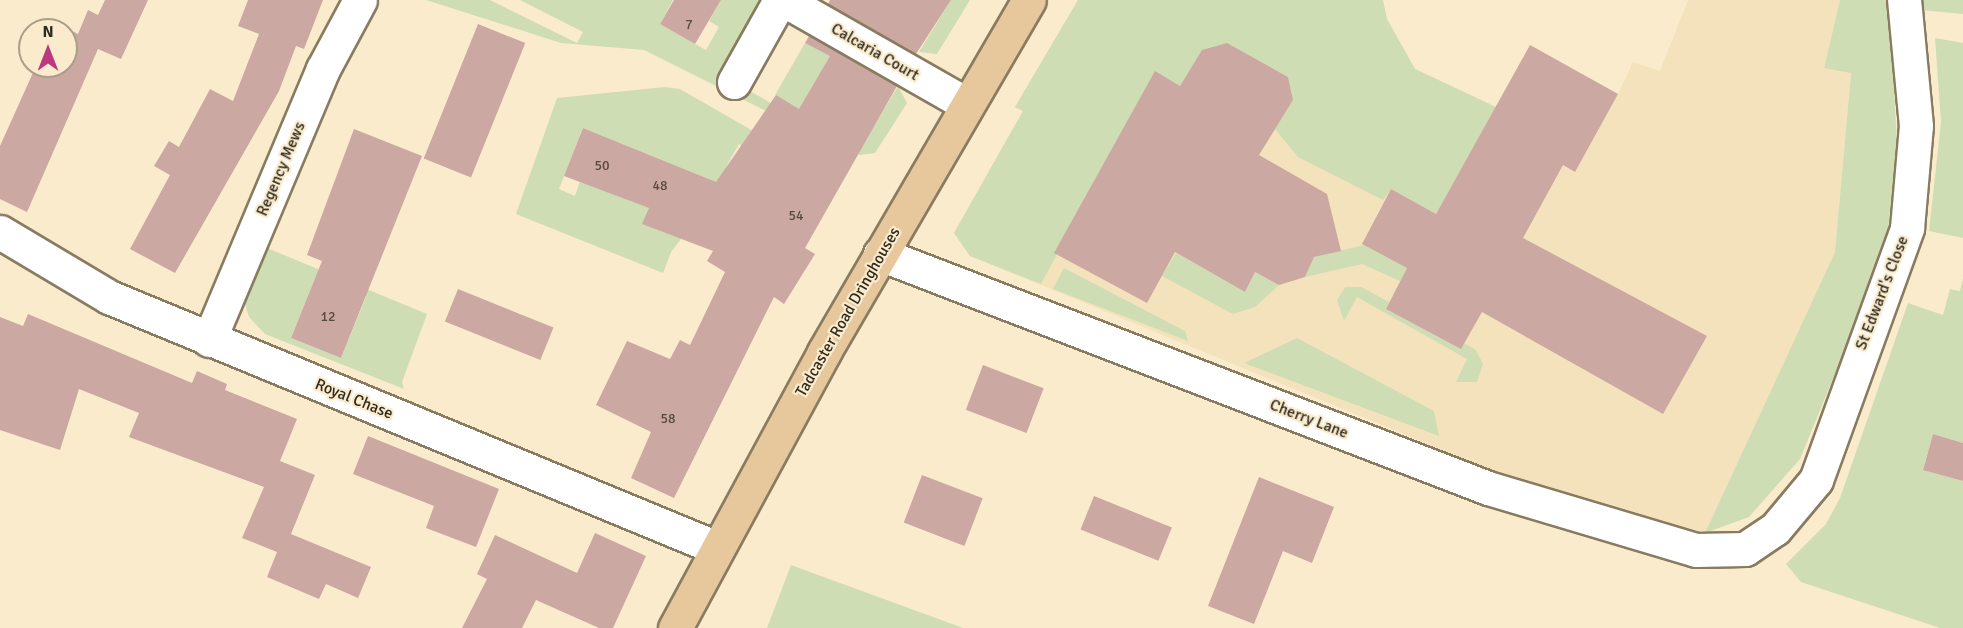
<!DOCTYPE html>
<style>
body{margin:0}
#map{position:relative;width:1963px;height:628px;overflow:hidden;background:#faebcd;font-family:Signika,sans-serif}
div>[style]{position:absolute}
.built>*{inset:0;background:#f3e2bc}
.green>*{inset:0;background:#cfddb4}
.building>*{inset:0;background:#cca8a2;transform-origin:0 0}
.roads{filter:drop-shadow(2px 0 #887b60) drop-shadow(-2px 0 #887b60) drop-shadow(0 2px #887b60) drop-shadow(0 -2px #887b60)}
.street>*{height:33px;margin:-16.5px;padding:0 16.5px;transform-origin:16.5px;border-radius:16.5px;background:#fff}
.primary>*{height:33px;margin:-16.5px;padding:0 16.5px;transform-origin:16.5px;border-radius:16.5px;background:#e7c79c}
span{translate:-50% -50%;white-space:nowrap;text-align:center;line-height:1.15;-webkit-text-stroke:4.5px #faebcd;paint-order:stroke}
.number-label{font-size:14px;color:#564a3f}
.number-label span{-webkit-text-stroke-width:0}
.street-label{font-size:16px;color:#2f2a1e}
.north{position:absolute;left:18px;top:18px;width:60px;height:60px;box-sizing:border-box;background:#faebcd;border:2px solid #a99e87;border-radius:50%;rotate:0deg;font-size:16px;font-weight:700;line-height:24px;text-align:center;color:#2f2a1e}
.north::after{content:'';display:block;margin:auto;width:21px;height:27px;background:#bc3980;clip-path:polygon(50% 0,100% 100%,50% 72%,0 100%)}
</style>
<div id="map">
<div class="built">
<i style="clip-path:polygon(1078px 0,1387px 19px,1415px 69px,1496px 107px,1530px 45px,1618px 94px,1633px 62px,1660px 71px,1688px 0,1840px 0,1824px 67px,1851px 72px,1835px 252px,1705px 533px,1533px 487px,970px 256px,954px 233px,1023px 111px,1015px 107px)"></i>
</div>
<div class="green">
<i style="clip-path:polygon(426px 0,490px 0,577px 43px,583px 32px,520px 0,673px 0,660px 24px,706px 50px,719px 27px,709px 21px,721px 0,764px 0,718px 73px,771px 103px,766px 111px,644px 50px,561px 43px)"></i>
<i style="clip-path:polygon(951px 0,970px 0,937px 54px,919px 52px)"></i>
<i style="clip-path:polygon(1078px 0,1383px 0,1387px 19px,1415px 69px,1496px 107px,1436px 214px,1391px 189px,1383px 200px,1298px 157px,1275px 129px,1293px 100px,1288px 77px,1227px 44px,1202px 51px,1180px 86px,1155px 72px,1041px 284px,970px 256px,954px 233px,1023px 111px,1015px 107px)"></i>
<i style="clip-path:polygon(1840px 0,1889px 0,1897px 142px,1888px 231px,1877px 271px,1800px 459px,1749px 517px,1705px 533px,1835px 252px,1851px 73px,1824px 68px)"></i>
<i style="clip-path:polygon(1920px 0,1963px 0,1963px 14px,1920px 10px)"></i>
<i style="clip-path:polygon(1935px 38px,1963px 43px,1963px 238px,1929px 231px,1941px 122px)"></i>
<i style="clip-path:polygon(821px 42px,834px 49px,793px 121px,858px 153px,898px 86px,907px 103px,875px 153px,860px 155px,845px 152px,781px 119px,789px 103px,775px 95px,805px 43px,817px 49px)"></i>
<i style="clip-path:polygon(evenodd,665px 87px,680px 89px,802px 159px,764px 223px,715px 195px,671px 252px,663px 273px,516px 214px,557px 98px,665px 87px,583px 128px,696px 174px,671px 235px,643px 224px,649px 208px,580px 181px,575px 196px,559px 189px,583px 128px,665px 87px,739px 144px,778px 167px,766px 188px,727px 165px,739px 144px)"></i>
<i style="clip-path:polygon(1364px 245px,1407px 268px,1400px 281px,1362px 264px,1305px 277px,1314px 257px)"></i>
<i style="clip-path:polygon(evenodd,267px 248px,427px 314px,402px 382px,404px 389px,265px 334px,249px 317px,244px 301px,267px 248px,316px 276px,366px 297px,341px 358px,291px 338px,316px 276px)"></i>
<i style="clip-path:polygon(1176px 253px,1245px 292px,1255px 272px,1279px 285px,1255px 307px,1233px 314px,1162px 276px)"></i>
<i style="clip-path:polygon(1064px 268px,1185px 331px,1188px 341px,1053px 289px)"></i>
<i style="clip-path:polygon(1963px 278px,1963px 443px,1933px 434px,1923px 469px,1963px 481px,1963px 628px,1940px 628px,1801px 582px,1786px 564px,1826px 524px,1840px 498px,1908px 303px,1943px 315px,1950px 289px,1960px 291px)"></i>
<i style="clip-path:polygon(1345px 287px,1361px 287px,1389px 302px,1386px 309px,1460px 348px,1464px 343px,1476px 350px,1483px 364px,1477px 382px,1456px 382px,1467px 359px,1357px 297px,1344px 321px,1337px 300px)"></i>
<i style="clip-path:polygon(1297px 338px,1434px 411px,1439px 436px,1244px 363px)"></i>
<i style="clip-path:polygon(791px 565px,963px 628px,767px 628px)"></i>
</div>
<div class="building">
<i style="clip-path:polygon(105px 0,148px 0,121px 59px,98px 49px,27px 212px,0 199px,0 146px,36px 66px,66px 66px,66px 30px,53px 30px,56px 23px,78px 34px,88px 10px,98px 15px)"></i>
<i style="clip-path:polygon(248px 0,323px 0,304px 49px,296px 46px,279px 91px,175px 273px,130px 249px,170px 175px,154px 166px,169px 141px,179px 147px,210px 89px,233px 101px,259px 34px,238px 26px)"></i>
<i style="clip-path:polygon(674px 0,721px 0,695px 44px,660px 24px)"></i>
<i style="clip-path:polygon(830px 0,951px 0,916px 54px,828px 4px)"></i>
<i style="left:478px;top:24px;width:51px;height:145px;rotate:22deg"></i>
<i style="clip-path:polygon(809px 36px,897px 86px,805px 248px,815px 254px,784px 304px,774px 297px,674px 498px,631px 478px,651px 432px,596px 405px,627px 341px,670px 359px,680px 340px,690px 345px,725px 272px,707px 261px,713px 251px,642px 224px,649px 208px,564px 176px,583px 128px,716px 182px,776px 95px,799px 109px,830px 56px,805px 43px)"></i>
<i style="clip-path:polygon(1227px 43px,1288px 77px,1293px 100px,1259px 155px,1327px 194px,1341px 251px,1314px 257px,1305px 277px,1279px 285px,1255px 272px,1245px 292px,1175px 252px,1147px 303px,1054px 253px,1155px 71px,1180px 86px,1202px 50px)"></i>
<i style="clip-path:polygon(1530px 45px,1618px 94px,1575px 172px,1563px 165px,1523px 238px,1707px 336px,1663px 414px,1482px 312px,1461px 349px,1386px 309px,1407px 268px,1362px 244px,1391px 189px,1436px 214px)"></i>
<i style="clip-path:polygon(354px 129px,422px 156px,341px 358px,291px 338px,322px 261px,307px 255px)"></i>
<i style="left:458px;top:289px;width:103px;height:35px;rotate:22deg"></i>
<i style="clip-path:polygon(28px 314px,192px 383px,197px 371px,227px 384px,225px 390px,297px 419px,280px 461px,315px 475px,291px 534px,371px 567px,358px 598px,326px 584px,319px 599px,267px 577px,277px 552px,242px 538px,264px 487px,129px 437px,139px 413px,79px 389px,60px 450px,0 430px,0 317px,23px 326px)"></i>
<i style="left:983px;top:365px;width:65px;height:48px;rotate:21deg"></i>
<i style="clip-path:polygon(1933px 434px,1963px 443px,1963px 481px,1923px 470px)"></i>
<i style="clip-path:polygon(368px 436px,499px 489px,476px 547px,426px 528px,434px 506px,353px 474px)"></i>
<i style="left:922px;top:475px;width:65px;height:51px;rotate:21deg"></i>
<i style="clip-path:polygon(1259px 477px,1334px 507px,1312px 563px,1283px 551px,1254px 624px,1208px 606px)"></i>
<i style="left:1094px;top:496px;width:84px;height:36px;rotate:22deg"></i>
<i style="clip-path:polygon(595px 533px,646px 556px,613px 628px,599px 628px,536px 600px,522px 628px,462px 628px,487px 579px,477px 574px,495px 535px,577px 573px)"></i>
</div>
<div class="roads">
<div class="street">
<i style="left:784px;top:0;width:210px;rotate:29.7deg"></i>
<i style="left:734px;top:82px;width:94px;rotate:-60.7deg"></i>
<i style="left:0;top:232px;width:127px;rotate:30.8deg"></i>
<i style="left:109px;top:297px;width:658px;rotate:22.43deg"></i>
<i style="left:880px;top:254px;width:651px;rotate:21.05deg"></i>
<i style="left:1488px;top:488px;width:217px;rotate:16.6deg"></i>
<i style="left:1696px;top:550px;width:49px;rotate:-1.2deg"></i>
<i style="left:1745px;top:549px;width:36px;rotate:-34deg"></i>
<i style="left:1775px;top:529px;width:64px;rotate:-50.1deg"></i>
<i style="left:1816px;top:480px;width:268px;rotate:-70.1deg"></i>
<i style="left:1907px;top:228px;width:102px;rotate:-85deg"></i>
<i style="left:1916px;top:126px;width:127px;rotate:-95.4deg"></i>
<i style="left:209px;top:340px;width:294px;rotate:-67.2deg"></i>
<i style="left:323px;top:69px;width:78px;rotate:-61.8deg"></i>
</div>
<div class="primary">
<i style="left:675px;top:628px;width:314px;rotate:-61.6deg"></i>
<i style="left:824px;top:352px;width:407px;rotate:-59.8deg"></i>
</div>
</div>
<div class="number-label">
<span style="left:689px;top:25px">7</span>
<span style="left:602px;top:166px">50</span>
<span style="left:660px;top:186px">48</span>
<span style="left:796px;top:216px">54</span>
<span style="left:328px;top:317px">12</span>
<span style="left:668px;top:419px">58</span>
</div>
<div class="street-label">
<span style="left:875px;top:52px;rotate:30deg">Calcaria Court</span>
<span style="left:281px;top:169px;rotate:-67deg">Regency Mews</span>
<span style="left:1882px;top:293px;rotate:-69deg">St Edward's Close</span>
<span style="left:848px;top:312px;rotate:-60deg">Tadcaster Road Dringhouses</span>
<span style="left:354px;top:399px;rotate:22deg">Royal Chase</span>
<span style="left:1309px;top:419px;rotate:21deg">Cherry Lane</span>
</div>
<div class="north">N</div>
</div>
